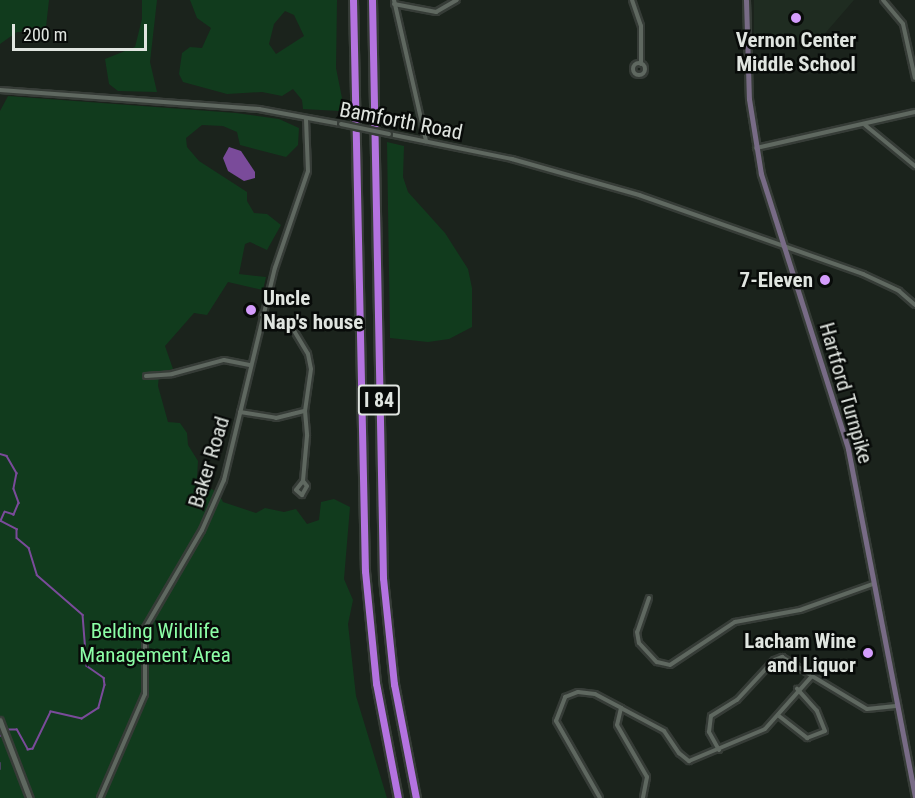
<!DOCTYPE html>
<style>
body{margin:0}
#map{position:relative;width:915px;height:798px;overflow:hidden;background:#1b231c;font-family:"Roboto Condensed",sans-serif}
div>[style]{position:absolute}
.built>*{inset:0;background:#1f2c21}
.green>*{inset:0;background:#113b1d}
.water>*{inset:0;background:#7a4b9a}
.stream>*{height:1.5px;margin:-0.75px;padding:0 0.75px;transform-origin:0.75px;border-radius:0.75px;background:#7a4b9a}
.roads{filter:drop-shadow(2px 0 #363c37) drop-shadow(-2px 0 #363c37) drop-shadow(0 2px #363c37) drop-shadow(0 -2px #363c37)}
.minor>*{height:4px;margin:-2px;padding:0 2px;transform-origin:2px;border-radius:2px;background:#5f6860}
.minor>.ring{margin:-2px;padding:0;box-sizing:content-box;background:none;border:4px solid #5f6860;border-radius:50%}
.tertiary>*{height:4.5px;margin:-2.25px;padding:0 2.25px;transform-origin:2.25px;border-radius:2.25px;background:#5f6860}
.secondary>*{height:5px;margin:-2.5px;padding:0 2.5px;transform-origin:2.5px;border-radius:2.5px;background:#786b86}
.motorway>*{height:7px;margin:-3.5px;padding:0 3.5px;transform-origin:3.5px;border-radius:3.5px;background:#b473e0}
.bridges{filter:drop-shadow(2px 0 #363c37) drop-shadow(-2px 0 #363c37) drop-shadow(0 2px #363c37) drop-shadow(0 -2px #363c37)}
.minor-bridge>*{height:4px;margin:-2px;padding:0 2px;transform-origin:2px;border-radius:2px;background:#5f6860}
.dots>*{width:16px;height:16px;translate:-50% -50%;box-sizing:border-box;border:3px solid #080b09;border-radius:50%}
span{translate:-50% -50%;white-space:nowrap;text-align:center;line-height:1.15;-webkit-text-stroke:5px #080b09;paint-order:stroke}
.shield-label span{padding:2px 4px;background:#080b09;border:2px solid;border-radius:4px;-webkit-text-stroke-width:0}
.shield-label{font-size:20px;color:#e0e5e0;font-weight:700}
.poi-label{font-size:21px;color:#e0e5e0;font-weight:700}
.right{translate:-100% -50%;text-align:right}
.left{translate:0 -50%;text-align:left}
.street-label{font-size:21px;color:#e0e5e0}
.park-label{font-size:21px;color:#8cfea6}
.scale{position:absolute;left:12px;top:24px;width:135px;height:27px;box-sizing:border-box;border:3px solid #e0e5e0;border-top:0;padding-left:8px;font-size:18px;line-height:21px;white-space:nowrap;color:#e0e5e0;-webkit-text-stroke:4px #080b09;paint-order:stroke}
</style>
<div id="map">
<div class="built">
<i style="clip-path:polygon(754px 0,854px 0,815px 45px,754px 35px)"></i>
</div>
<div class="green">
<i style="clip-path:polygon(0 0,49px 0,46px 27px,35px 32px,17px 32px,0 44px)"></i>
<i style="clip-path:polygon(142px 0,157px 0,150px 62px,157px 92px,118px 91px,109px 84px,105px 59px,135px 47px,142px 19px)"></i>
<i style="clip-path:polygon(evenodd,190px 0,337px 0,336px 68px,343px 103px,339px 111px,303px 109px,302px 100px,293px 89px,282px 96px,262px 92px,227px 94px,183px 82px,179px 74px,182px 53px,190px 47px,202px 48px,211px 28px,197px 18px,190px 0,285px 11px,294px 15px,304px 36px,276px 54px,269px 44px,274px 24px,285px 11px)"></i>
<i style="clip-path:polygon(8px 96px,236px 113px,279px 119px,299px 128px,298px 145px,286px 157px,240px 145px,237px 132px,223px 126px,202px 125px,186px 138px,187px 147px,199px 161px,247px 192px,247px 201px,254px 213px,267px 214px,281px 225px,267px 250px,250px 242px,245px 244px,239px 274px,266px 277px,263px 290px,228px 282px,207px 315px,194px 313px,165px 346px,173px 369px,159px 374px,158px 386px,168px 422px,180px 423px,187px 433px,188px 445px,198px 461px,197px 479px,219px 494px,223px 502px,256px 513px,265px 508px,284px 512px,296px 509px,307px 524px,319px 520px,321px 502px,334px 499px,350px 507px,344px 579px,353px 600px,348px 624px,356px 696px,387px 798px,0 798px,0 111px)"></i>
<i style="clip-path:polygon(387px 142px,404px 146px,403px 177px,408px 192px,445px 233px,468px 269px,472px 288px,472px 327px,449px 339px,428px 342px,390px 338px)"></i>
</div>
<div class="water">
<i style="clip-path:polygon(229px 147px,241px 151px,255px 172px,255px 178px,244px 181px,228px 171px,223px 158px)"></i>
</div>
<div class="stream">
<i style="left:0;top:454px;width:7px;rotate:16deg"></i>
<i style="left:7px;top:456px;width:20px;rotate:60deg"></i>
<i style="left:17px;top:473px;width:16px;rotate:101deg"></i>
<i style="left:14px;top:489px;width:15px;rotate:70deg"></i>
<i style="left:19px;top:503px;width:13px;rotate:113deg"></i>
<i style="left:14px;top:515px;width:9px;rotate:-162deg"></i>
<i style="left:5px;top:512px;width:10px;rotate:114deg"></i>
<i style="left:1px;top:521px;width:18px;rotate:27deg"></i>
<i style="left:17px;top:529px;width:9px;rotate:90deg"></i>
<i style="left:17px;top:538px;width:16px;rotate:40deg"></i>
<i style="left:29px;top:548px;width:28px;rotate:73deg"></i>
<i style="left:37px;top:575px;width:61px;rotate:41deg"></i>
<i style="left:83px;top:615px;width:51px;rotate:85.5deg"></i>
<i style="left:87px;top:666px;width:21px;rotate:35deg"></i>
<i style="left:104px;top:678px;width:7px;rotate:82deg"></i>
<i style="left:105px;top:685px;width:24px;rotate:105deg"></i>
<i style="left:99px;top:708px;width:20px;rotate:147deg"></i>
<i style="left:82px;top:719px;width:32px;rotate:-167deg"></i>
<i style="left:51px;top:712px;width:41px;rotate:115.9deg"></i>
<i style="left:33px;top:749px;width:5px;rotate:169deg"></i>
<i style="left:28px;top:750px;width:23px;rotate:-119deg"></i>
<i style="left:17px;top:730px;width:9px;rotate:180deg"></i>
<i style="left:0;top:736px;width:4px;rotate:-56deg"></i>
<i style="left:0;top:763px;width:6px;rotate:90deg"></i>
</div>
<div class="roads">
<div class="minor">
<i style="left:394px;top:0;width:145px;rotate:77.2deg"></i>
<i style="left:632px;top:0;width:28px;rotate:71deg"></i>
<i style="left:641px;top:26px;width:38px;rotate:90deg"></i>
<i style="left:883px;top:0;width:31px;rotate:50deg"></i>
<i style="left:903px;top:24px;width:55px;rotate:77.5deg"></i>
<i style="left:394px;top:4px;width:43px;rotate:10.8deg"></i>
<i style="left:436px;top:12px;width:24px;rotate:-30deg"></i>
<i class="ring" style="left:633px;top:63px;width:8px;height:8px"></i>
<i style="left:0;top:90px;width:260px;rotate:4.2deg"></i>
<i style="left:259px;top:109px;width:83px;rotate:10.4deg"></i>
<i style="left:865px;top:125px;width:65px;rotate:39.4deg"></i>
<i style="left:389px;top:134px;width:126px;rotate:11.5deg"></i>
<i style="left:512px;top:159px;width:132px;rotate:15.8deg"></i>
<i style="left:639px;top:195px;width:238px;rotate:19.4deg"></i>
<i style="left:863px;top:274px;width:40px;rotate:25deg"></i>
<i style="left:899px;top:291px;width:21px;rotate:41deg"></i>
<i style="left:756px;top:148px;width:163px;rotate:-12.8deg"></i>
<i style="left:262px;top:315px;width:34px;rotate:24deg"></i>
<i style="left:293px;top:329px;width:29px;rotate:59deg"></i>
<i style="left:308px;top:354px;width:15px;rotate:79deg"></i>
<i style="left:311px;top:369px;width:42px;rotate:98.1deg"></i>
<i style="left:305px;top:411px;width:25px;rotate:85deg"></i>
<i style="left:307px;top:436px;width:45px;rotate:95.1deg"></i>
<i style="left:303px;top:481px;width:11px;rotate:128deg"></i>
<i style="left:296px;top:490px;width:8px;rotate:40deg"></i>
<i style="left:302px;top:495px;width:10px;rotate:-61deg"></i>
<i style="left:307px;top:486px;width:6px;rotate:-129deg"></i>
<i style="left:146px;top:376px;width:26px;rotate:-4deg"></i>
<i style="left:172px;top:374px;width:54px;rotate:-15.1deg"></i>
<i style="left:224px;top:360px;width:26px;rotate:11deg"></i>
<i style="left:240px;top:412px;width:36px;rotate:9deg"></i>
<i style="left:276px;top:418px;width:30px;rotate:-14deg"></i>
<i style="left:649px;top:598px;width:36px;rotate:109deg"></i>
<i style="left:637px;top:632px;width:11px;rotate:80deg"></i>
<i style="left:639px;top:643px;width:26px;rotate:47deg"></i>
<i style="left:657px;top:662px;width:13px;rotate:13deg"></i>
<i style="left:670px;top:665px;width:78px;rotate:-33.5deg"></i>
<i style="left:735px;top:622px;width:66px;rotate:-10.5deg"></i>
<i style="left:800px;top:610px;width:77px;rotate:-19.6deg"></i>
<i style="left:621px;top:708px;width:49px;rotate:28.1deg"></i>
<i style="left:664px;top:731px;width:27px;rotate:56deg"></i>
<i style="left:679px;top:753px;width:13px;rotate:39deg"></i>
<i style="left:689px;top:761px;width:82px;rotate:-22.8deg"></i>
<i style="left:765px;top:729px;width:71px;rotate:-48.4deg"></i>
<i style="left:812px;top:676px;width:64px;rotate:31deg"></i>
<i style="left:867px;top:709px;width:29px;rotate:-6deg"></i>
<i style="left:779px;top:716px;width:36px;rotate:38deg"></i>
<i style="left:807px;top:738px;width:19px;rotate:-21deg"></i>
<i style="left:825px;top:731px;width:22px;rotate:-112deg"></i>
<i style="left:817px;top:711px;width:30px;rotate:-132deg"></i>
<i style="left:719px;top:750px;width:21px;rotate:-119deg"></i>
<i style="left:709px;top:732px;width:16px;rotate:-83deg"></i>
<i style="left:711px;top:716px;width:31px;rotate:-32deg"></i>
<i style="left:737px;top:700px;width:54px;rotate:-47.2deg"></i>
<i style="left:774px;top:660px;width:9px;rotate:-21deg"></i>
<i style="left:782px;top:657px;width:34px;rotate:32deg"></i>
<i style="left:100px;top:798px;width:113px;rotate:-66.6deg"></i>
<i style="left:145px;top:694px;width:66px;rotate:-90deg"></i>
<i style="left:145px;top:628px;width:113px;rotate:-59.8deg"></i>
<i style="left:202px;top:530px;width:55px;rotate:-66.3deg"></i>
<i style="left:224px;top:480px;width:218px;rotate:-76.5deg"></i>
<i style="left:275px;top:268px;width:102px;rotate:-71.2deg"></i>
<i style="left:308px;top:171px;width:53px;rotate:-92.2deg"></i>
<i style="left:600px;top:798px;width:89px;rotate:-119.7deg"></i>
<i style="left:556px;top:721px;width:26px;rotate:-69deg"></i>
<i style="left:565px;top:697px;width:14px;rotate:-21deg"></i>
<i style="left:578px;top:692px;width:17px;rotate:7deg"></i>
<i style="left:595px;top:694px;width:30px;rotate:28deg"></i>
<i style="left:621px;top:708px;width:17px;rotate:103deg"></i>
<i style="left:617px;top:725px;width:60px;rotate:60deg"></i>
<i style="left:647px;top:777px;width:21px;rotate:101deg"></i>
</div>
<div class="tertiary">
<i style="left:0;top:720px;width:84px;rotate:69deg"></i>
</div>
<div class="secondary">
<i style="left:746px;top:0;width:99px;rotate:88.3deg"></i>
<i style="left:749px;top:99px;width:76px;rotate:80.9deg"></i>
<i style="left:761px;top:174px;width:288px;rotate:72.4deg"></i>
<i style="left:848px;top:449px;width:355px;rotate:79.1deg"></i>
</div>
<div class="motorway">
<i style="left:353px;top:0;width:571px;rotate:88.8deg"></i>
<i style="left:365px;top:571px;width:113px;rotate:84.4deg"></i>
<i style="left:376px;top:683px;width:117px;rotate:79.2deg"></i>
<i style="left:372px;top:0;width:578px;rotate:88.91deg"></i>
<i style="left:383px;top:578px;width:107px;rotate:84.1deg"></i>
<i style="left:394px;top:684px;width:116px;rotate:79.1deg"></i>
</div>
</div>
<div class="bridges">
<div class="minor-bridge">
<i style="left:341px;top:124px;width:49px;rotate:11.8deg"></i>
</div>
</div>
<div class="dots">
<i style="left:796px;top:18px;background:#d49cfc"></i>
<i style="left:825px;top:280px;background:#d49cfc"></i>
<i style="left:251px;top:310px;background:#d49cfc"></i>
<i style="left:868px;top:653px;background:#d49cfc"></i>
</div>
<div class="shield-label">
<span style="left:379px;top:400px">I 84</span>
</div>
<div class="poi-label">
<span style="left:796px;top:52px">Vernon Center<br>Middle School</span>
<span class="right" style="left:813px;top:280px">7-Eleven</span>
<span class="left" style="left:263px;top:310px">Uncle<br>Nap's house</span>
<span class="right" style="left:856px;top:653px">Lacham Wine<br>and Liquor</span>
</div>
<div class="street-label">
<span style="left:401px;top:121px;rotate:11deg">Bamforth Road</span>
<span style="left:846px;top:393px;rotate:74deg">Hartford Turnpike</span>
<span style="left:209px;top:462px;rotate:-73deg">Baker Road</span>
</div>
<div class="park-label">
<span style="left:155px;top:643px">Belding Wildlife<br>Management Area</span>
</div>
<div class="scale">200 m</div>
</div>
